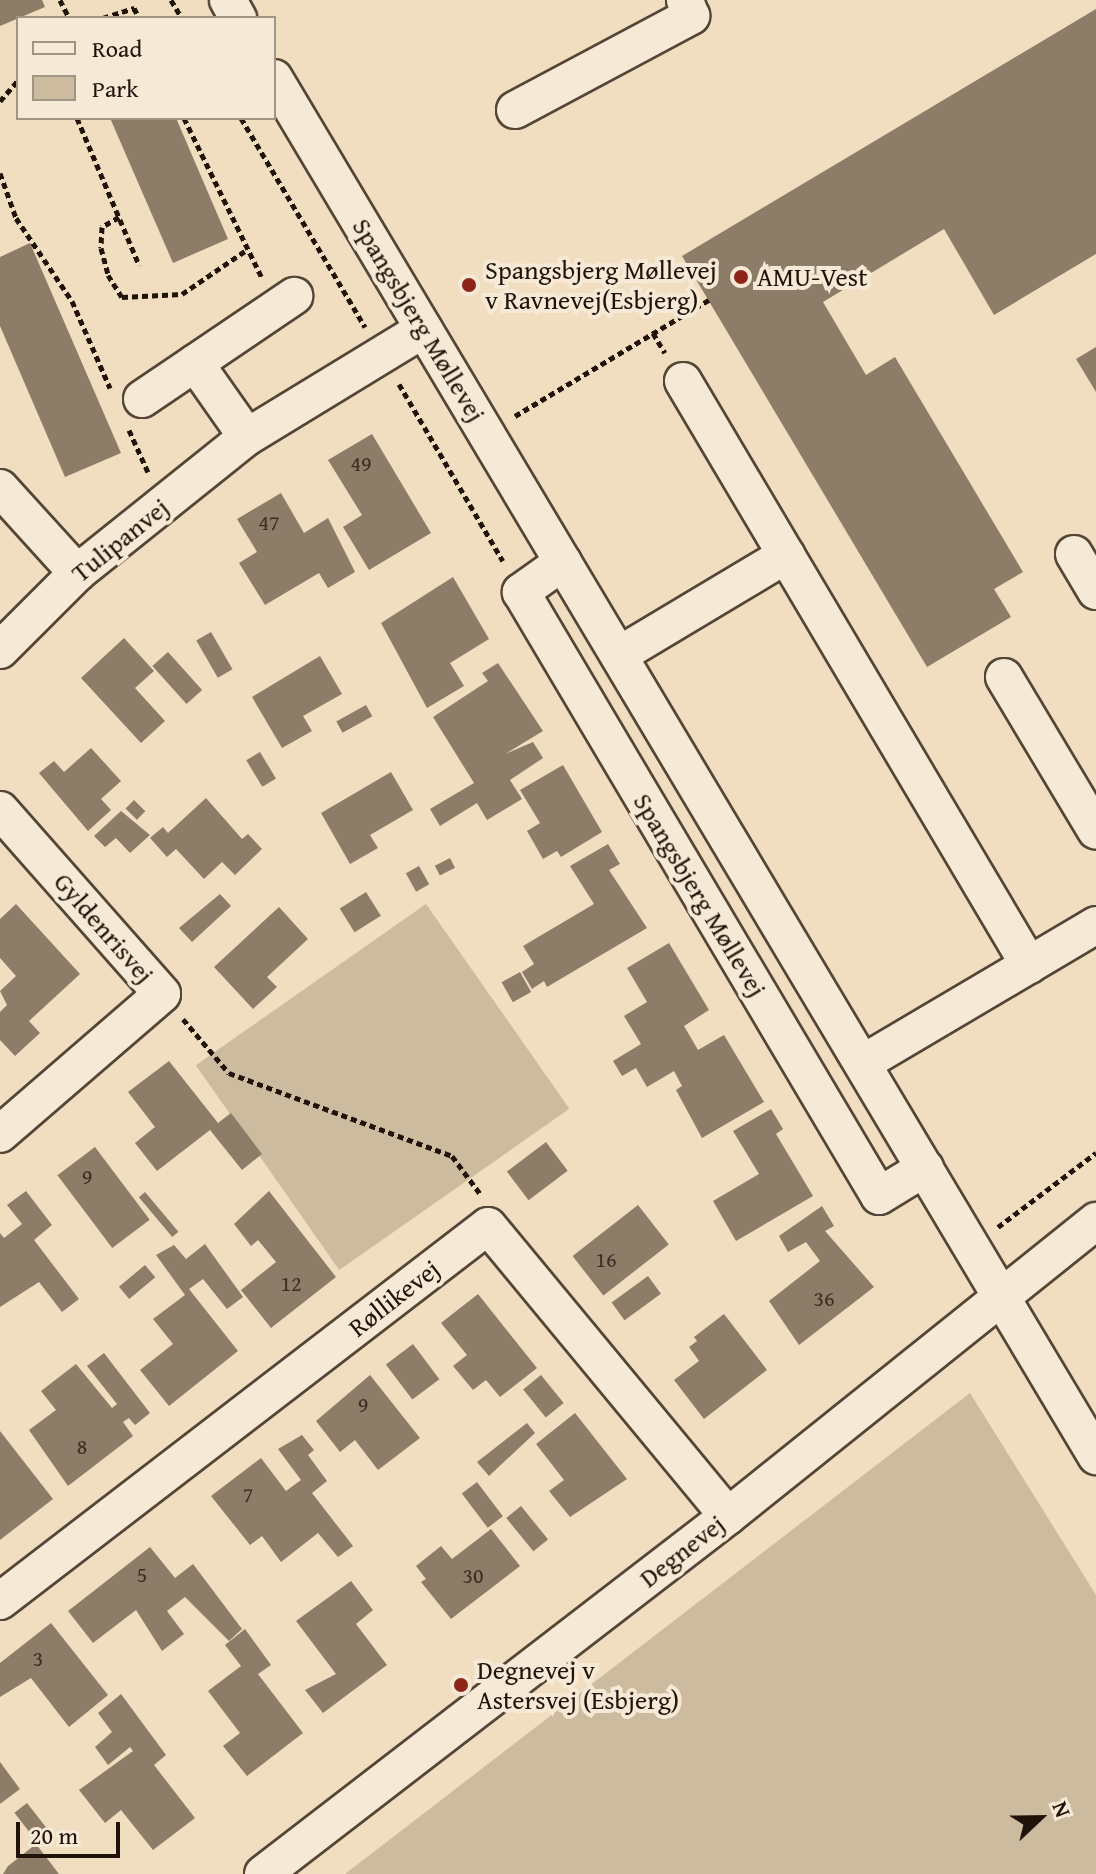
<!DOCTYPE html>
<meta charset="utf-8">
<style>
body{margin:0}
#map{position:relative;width:1096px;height:1874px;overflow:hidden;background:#f1ddbf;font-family:"Gentium Book Plus",serif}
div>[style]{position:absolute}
.green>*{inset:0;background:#cdbba0;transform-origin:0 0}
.building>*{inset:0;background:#8d7d68;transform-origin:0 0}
.path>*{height:5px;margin-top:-2.5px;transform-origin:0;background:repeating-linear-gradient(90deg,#20140a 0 6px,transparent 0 10px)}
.roads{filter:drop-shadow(2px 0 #544637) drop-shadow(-2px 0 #544637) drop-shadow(0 2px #544637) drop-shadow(0 -2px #544637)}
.minor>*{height:36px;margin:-18px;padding:0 18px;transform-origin:18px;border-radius:18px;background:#f6e9d5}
.dots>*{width:22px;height:22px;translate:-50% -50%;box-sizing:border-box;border:4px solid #f6e9d5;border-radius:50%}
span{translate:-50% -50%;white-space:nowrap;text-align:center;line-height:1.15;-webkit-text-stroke:8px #f6e9d5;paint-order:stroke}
.number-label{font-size:22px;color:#3b2e22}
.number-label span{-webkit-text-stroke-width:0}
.poi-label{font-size:26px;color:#20140a}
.left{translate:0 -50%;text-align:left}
.street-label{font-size:26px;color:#20140a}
.legend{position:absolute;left:16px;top:16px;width:260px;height:104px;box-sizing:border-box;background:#f6e9d5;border:2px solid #a09484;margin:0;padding:10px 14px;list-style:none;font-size:24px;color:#20140a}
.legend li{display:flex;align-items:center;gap:16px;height:40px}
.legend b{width:40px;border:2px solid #a09484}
.north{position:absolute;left:1000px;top:1778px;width:80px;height:80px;-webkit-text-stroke:6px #f6e9d5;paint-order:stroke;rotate:68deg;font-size:22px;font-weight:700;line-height:32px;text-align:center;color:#20140a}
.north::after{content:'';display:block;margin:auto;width:28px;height:36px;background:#20140a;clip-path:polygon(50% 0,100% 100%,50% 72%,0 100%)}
.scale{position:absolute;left:16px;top:1822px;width:104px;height:36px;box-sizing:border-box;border:4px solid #20140a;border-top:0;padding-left:10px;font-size:24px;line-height:28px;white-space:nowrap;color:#20140a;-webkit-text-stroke:6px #f6e9d5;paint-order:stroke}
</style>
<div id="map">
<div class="green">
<i style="left:426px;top:904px;width:250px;height:281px;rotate:55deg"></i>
<i style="clip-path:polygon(970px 1393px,1096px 1595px,1096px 1874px,345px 1874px)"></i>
</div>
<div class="building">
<i style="clip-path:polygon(0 0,42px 0,45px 7px,0 26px)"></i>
<i style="clip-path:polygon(1096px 9px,1096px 254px,994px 315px,944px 229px,823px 302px,866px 375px,895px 357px,1023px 572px,994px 589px,1011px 617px,927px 667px,682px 256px)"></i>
<i style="clip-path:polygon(110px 118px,176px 118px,228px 239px,173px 263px)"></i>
<i style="clip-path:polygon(30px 243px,121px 453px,65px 477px,0 326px,0 257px)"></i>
<i style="clip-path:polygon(1096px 347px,1096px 392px,1076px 359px)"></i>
<i style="clip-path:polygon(372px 434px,431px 533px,369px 570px,343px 527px,362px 515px,328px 460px)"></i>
<i style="clip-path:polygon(281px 493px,304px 533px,328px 518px,355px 572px,328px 588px,319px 573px,265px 605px,239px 563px,257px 552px,237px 519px)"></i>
<i style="clip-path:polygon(453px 577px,489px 639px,450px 663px,464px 686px,427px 708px,381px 623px)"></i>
<i style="left:211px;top:632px;width:43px;height:17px;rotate:60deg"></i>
<i style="clip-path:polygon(124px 638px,154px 671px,135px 688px,165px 721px,141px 743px,81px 678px)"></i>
<i style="left:168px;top:652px;width:51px;height:21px;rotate:48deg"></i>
<i style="clip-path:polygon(320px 656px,342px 694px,303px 716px,312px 731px,282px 748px,252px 697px)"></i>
<i style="clip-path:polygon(498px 663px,543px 731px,505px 754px,533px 742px,543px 758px,510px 780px,522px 799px,487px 820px,477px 803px,440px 826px,430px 809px,474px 783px,433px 717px,488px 681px,482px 673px)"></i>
<i style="left:366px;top:705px;width:13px;height:34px;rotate:61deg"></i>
<i style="clip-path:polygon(91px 748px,121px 781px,101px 799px,111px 810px,88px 831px,39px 773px,54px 761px,64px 772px)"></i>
<i style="left:260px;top:752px;width:31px;height:16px;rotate:59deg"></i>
<i style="clip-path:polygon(563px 765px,602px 832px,561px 857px,557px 851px,543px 859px,527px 831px,540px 823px,520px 790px)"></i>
<i style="clip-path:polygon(391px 772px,413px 810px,370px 835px,378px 848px,350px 864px,321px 813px)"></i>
<i style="clip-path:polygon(206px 798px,242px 839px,248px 834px,262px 849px,235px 875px,222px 862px,204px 879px,176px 849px,167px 857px,150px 838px,163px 827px,168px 833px)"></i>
<i style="left:134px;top:800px;width:16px;height:12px;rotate:45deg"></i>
<i style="clip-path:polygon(121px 811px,150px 835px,130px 853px,116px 838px,105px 847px,94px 836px)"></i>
<i style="clip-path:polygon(608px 844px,620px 864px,609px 870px,647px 928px,547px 987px,544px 981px,532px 989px,522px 972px,534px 964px,523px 946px,594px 904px,570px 866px)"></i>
<i style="left:450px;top:858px;width:11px;height:17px;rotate:63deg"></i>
<i style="left:419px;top:866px;width:21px;height:15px;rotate:61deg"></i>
<i style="left:366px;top:892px;width:28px;height:31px;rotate:58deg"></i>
<i style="clip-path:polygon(220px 894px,231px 906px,192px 942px,179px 928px)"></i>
<i style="clip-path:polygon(16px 904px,80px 974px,29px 1021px,40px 1033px,15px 1056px,0 1040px,0 1012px,7px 1005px,0 991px,16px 976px,0 958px,0 919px)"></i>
<i style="clip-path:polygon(279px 907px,308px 939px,267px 977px,277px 987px,253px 1009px,214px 967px)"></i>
<i style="clip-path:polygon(669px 943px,709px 1010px,684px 1026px,698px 1050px,724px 1035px,764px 1102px,702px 1138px,676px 1090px,682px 1086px,674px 1071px,647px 1087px,636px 1068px,622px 1076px,613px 1061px,641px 1044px,624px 1016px,647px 1002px,627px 968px)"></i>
<i style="left:520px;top:972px;width:23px;height:21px;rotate:61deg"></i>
<i style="clip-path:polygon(169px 1061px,218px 1123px,231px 1113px,262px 1154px,242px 1170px,210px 1130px,157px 1171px,135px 1143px,155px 1127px,128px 1092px)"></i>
<i style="clip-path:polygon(771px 1109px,783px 1129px,776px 1134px,813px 1196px,736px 1241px,713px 1201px,759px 1174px,733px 1131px)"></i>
<i style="left:546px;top:1142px;width:36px;height:49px;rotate:53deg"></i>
<i style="left:95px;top:1147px;width:91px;height:47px;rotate:53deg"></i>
<i style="clip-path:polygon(26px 1191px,52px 1225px,34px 1240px,79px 1299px,62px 1312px,39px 1282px,0 1307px,0 1233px,4px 1238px,22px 1224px,7px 1205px)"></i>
<i style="clip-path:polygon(269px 1191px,336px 1277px,271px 1328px,241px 1290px,276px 1262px,258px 1240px,251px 1246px,234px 1224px)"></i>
<i style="left:145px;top:1192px;width:52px;height:8px;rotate:50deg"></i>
<i style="left:638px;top:1205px;width:50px;height:83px;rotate:52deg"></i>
<i style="clip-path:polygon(822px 1206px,834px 1226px,825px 1231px,874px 1287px,799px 1345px,769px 1301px,820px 1261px,806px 1242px,788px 1252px,779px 1236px)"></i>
<i style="clip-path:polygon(205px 1244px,243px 1297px,227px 1309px,203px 1279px,189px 1289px,238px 1351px,169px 1406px,140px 1370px,173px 1344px,153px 1319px,185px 1295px,156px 1255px,174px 1245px,186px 1259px)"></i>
<i style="left:145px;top:1265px;width:16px;height:34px;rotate:50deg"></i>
<i style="left:648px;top:1276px;width:22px;height:45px;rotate:54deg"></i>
<i style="clip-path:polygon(478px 1294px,537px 1368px,500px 1397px,486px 1380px,473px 1390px,453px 1366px,467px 1355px,441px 1323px)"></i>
<i style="clip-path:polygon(724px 1314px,767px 1370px,704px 1419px,674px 1380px,699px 1361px,689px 1347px,697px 1341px,694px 1337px)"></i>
<i style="left:413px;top:1344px;width:44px;height:34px;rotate:53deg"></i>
<i style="clip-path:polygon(104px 1353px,150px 1413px,135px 1425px,129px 1418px,123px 1422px,133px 1436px,68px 1486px,29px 1430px,56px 1410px,41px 1391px,76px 1364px,112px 1408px,117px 1404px,87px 1366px)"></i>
<i style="clip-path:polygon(370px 1375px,420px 1438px,378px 1470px,355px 1440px,340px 1452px,316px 1421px)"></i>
<i style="left:541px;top:1375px;width:36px;height:23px;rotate:51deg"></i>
<i style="clip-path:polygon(575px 1413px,627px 1479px,570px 1517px,549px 1491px,564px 1480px,536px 1444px)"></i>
<i style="clip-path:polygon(527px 1423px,535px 1433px,489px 1476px,477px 1462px)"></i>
<i style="clip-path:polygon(0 1431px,53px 1499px,0 1540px)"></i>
<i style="clip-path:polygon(302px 1435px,314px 1450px,308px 1455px,327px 1481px,312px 1493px,353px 1546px,338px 1557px,318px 1533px,281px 1562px,262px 1536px,250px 1545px,211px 1496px,261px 1458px,286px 1491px,301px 1480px,278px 1449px)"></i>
<i style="left:477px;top:1482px;width:43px;height:19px;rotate:53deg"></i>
<i style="left:521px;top:1506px;width:43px;height:19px;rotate:51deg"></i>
<i style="clip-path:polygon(491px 1529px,520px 1566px,451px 1619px,421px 1582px,426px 1579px,416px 1566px,441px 1546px,452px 1559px)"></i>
<i style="clip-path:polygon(150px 1547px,175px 1578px,193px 1564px,242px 1629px,229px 1641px,185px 1597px,167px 1611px,184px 1634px,162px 1651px,136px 1610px,93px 1643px,68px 1611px)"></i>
<i style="clip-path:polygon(351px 1581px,373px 1610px,356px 1624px,387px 1665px,323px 1713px,305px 1690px,336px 1674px,296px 1621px)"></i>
<i style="clip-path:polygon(51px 1623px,108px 1695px,69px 1727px,31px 1678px,0 1697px,0 1663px)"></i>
<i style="clip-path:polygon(245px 1629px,271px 1665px,258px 1674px,303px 1733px,247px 1776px,223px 1746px,240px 1733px,208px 1691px,241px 1666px,225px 1645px)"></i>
<i style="clip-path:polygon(121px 1694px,166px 1755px,154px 1765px,195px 1818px,153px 1850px,121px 1810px,105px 1823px,79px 1790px,133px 1751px,130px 1747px,108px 1765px,95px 1747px,112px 1732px,98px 1713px)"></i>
<i style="clip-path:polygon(0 1762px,20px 1789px,0 1804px)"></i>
<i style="left:27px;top:1803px;width:42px;height:16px;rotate:52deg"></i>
<i style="clip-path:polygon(36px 1844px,59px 1874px,3px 1874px,8px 1866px)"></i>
</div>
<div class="path">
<i style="left:60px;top:0;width:20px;rotate:63deg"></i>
<i style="left:171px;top:0;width:21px;rotate:59deg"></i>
<i style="left:103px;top:18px;width:33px;rotate:-18deg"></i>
<i style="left:134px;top:8px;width:11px;rotate:63deg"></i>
<i style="left:0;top:101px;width:28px;rotate:-49deg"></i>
<i style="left:77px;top:118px;width:160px;rotate:67.1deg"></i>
<i style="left:184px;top:118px;width:178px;rotate:64deg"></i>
<i style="left:241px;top:118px;width:243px;rotate:59.3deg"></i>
<i style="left:0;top:173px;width:48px;rotate:70.4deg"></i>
<i style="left:16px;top:218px;width:100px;rotate:56deg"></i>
<i style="left:72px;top:301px;width:95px;rotate:66.4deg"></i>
<i style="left:119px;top:217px;width:20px;rotate:150deg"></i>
<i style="left:102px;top:227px;width:21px;rotate:93deg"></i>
<i style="left:101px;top:248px;width:28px;rotate:75deg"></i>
<i style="left:108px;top:275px;width:26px;rotate:58deg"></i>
<i style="left:122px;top:297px;width:60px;rotate:-2.9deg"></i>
<i style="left:182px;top:294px;width:76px;rotate:-34.3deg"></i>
<i style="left:653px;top:333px;width:23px;rotate:59deg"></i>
<i style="left:399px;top:384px;width:205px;rotate:59.6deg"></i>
<i style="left:515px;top:416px;width:226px;rotate:-30.9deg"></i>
<i style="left:129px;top:430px;width:46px;rotate:65.7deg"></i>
<i style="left:183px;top:1019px;width:71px;rotate:49.6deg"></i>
<i style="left:229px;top:1073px;width:238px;rotate:20.4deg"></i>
<i style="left:452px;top:1156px;width:49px;rotate:53.4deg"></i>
<i style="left:998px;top:1227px;width:123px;rotate:-37.1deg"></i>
</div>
<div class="roads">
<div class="minor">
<i style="left:228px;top:0;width:21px;rotate:61deg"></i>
<i style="left:274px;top:78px;width:1605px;rotate:59.18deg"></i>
<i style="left:515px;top:110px;width:200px;rotate:-28.1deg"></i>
<i style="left:691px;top:16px;width:17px;rotate:-111deg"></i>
<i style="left:195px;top:363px;width:90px;rotate:54.9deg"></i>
<i style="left:683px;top:381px;width:679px;rotate:59.35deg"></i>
<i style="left:142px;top:399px;width:184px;rotate:-34.1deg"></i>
<i style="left:0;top:488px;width:115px;rotate:47.8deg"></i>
<i style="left:1074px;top:554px;width:43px;rotate:59.3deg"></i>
<i style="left:563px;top:562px;width:52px;rotate:144.5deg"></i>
<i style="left:521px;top:592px;width:702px;rotate:59.34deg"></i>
<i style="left:879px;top:1196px;width:54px;rotate:-31.3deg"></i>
<i style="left:0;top:650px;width:109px;rotate:-45deg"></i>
<i style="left:77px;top:573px;width:218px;rotate:-38.7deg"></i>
<i style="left:247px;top:437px;width:207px;rotate:-31.4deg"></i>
<i style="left:619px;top:655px;width:195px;rotate:-30.9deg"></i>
<i style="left:1004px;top:677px;width:179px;rotate:59.1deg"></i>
<i style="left:0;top:810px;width:245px;rotate:48.6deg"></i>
<i style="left:162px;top:994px;width:214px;rotate:139.2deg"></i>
<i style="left:863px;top:1063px;width:271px;rotate:-30.6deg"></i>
<i style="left:0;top:1601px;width:615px;rotate:-37.54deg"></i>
<i style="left:488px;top:1226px;width:376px;rotate:50.4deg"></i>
<i style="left:263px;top:1874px;width:587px;rotate:-37.59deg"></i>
<i style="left:728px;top:1516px;width:472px;rotate:-38.7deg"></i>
</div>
</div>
<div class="dots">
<i style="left:741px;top:277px;background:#8f2418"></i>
<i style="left:469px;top:285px;background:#8f2418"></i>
<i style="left:461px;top:1685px;background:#8f2418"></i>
</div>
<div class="number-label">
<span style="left:361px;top:464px">49</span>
<span style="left:269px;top:523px">47</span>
<span style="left:87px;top:1177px">9</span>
<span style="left:606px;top:1260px">16</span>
<span style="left:291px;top:1284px">12</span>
<span style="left:824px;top:1299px">36</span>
<span style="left:363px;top:1405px">9</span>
<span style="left:82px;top:1447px">8</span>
<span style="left:248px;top:1495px">7</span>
<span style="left:142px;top:1575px">5</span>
<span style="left:473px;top:1576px">30</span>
<span style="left:38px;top:1659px">3</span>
</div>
<div class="poi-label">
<span class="left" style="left:485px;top:285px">Spangsbjerg Møllevej<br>v Ravnevej(Esbjerg)</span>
<span class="left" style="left:757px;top:277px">AMU-Vest</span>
<span class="left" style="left:477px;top:1685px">Degnevej v<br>Astersvej (Esbjerg)</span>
</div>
<div class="street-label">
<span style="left:419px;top:320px;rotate:59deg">Spangsbjerg Møllevej</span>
<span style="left:120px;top:540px;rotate:-39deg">Tulipanvej</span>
<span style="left:700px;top:895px;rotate:59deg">Spangsbjerg Møllevej</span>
<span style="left:104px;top:928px;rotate:49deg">Gyldenrisvej</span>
<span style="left:394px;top:1298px;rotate:-38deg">Røllikevej</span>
<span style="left:682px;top:1551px;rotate:-38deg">Degnevej</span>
</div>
<ul class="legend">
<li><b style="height:10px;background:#f6e9d5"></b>Road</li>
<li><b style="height:22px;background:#cdbba0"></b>Park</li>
</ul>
<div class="north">N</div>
<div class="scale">20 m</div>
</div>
